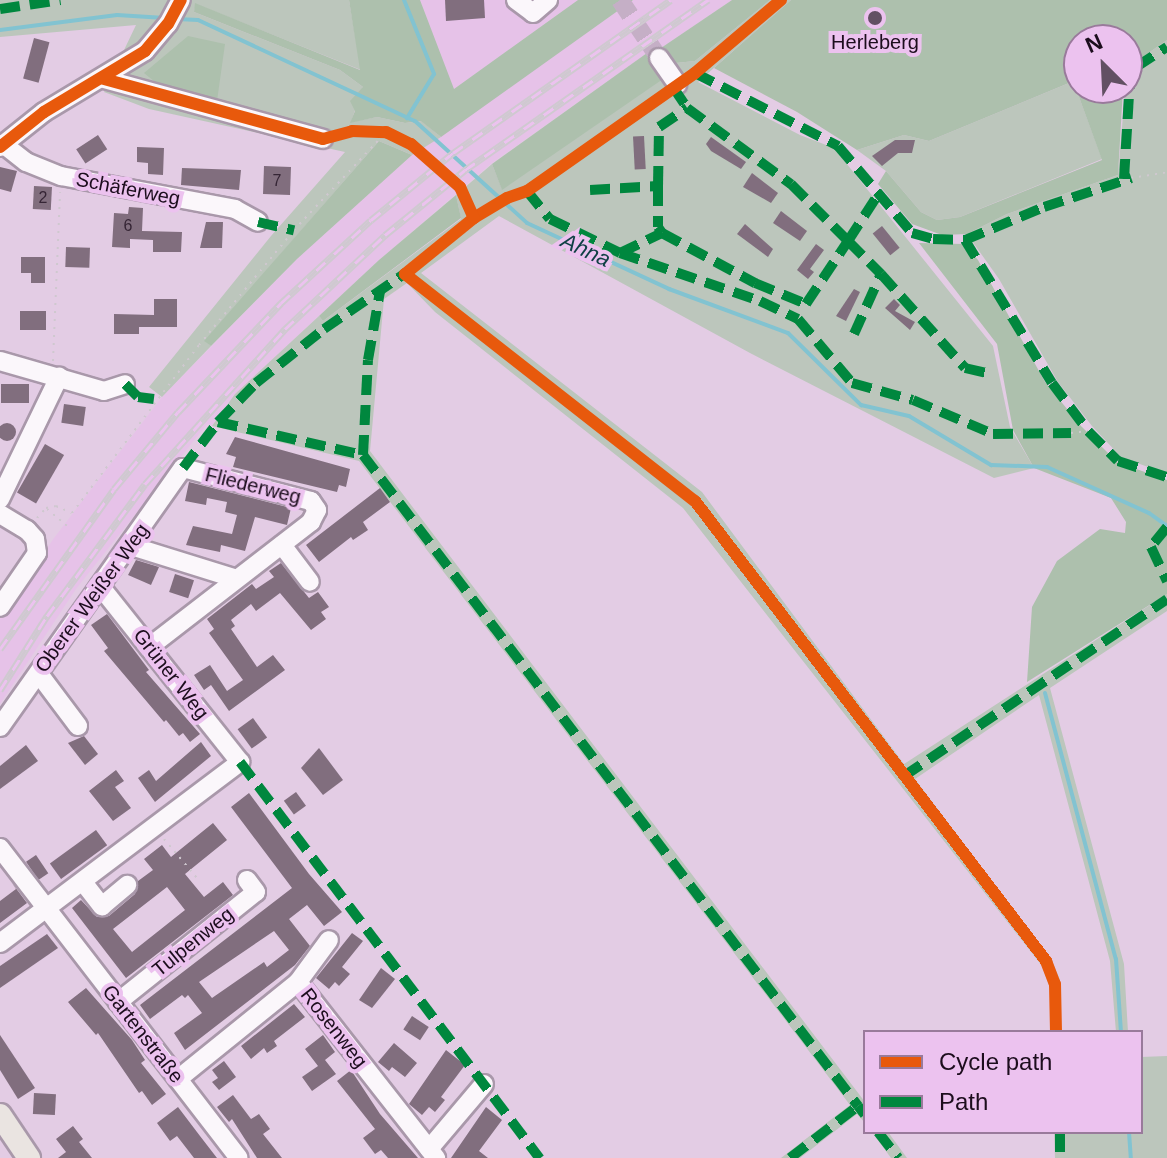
<!DOCTYPE html>
<meta charset="utf-8">
<style>
body{margin:0}
#map{position:relative;width:1167px;height:1158px;overflow:hidden;background:#e3cce4;font-family:Helvetica,sans-serif}
div>[style]{position:absolute}
.built>*{inset:0;background:#e6c2e8}
.green>*{inset:0;background:#bcc6bc}
.forest>*{inset:0;background:#adc0ad}
.stream>*{height:4px;margin:-2px;padding:0 2px;transform-origin:2px;border-radius:2px;background:#82c3d1}
.building>*{inset:0;background:#816e7e;transform-origin:0 0}
.round{border-radius:50%}
.minor-tunnel>*{height:18px;margin-top:-9px;transform-origin:0;background:repeating-linear-gradient(90deg,#c5afc6 0 18px,transparent 0 27px)}
.path>*{height:2px;margin-top:-1px;transform-origin:0;background:repeating-linear-gradient(90deg,#cfc8cf 0 2px,transparent 0 8px)}
.roads{filter:drop-shadow(2px 0 #a998aa) drop-shadow(-2px 0 #a998aa) drop-shadow(0 2px #a998aa) drop-shadow(0 -2px #a998aa)}
.minor>*{height:18px;margin:-9px;padding:0 9px;transform-origin:9px;border-radius:9px;background:#fbf7fb}
.major>*{height:22px;margin:-11px;padding:0 11px;transform-origin:11px;border-radius:11px;background:#eae4e1}
.rail>*{height:7px;margin-top:-3.5px;transform-origin:0;background:repeating-linear-gradient(90deg,#ecc2ef 0 12px,#cfc9d0 0 24px);box-sizing:border-box;border-block:2px solid #cfc9d0}
.quiet>*{height:10px;margin-top:-5px;transform-origin:0;background:repeating-linear-gradient(90deg,#00873e 0 20px,transparent 0 30px)}
.cycleway>*{height:12px;margin:-6px;padding:0 6px;transform-origin:6px;border-radius:6px;background:#e8590c}
.dots>*{width:22px;height:22px;translate:-50% -50%;box-sizing:border-box;border:4px solid #ecc2ef;border-radius:50%}
span{translate:-50% -50%;white-space:nowrap;text-align:center;line-height:1.15;-webkit-text-stroke:8px #ecc2ef;paint-order:stroke}
.number-label{font-size:16px;color:#352535}
.number-label span{-webkit-text-stroke-width:0}
.poi-label{font-size:20px;color:#1c0d1d}
.street-label{font-size:20px;color:#1c0d1d}
.water-label{font-size:22px;color:#114045;font-style:italic}
.legend{position:absolute;left:863px;top:1030px;width:280px;height:104px;box-sizing:border-box;background:#ecc2ef;border:2px solid #997a9b;margin:0;padding:10px 14px;list-style:none;font-size:24px;color:#1c0d1d}
.legend li{display:flex;align-items:center;gap:16px;height:40px}
.legend b{width:40px;border:2px solid #997a9b}
.north{position:absolute;left:1063px;top:24px;width:80px;height:80px;box-sizing:border-box;background:#ecc2ef;border:2px solid #997a9b;border-radius:50%;rotate:336deg;font-size:22px;font-weight:700;line-height:32px;text-align:center;color:#1c0d1d}
.north::after{content:'';display:block;margin:auto;width:28px;height:36px;background:#625063;clip-path:polygon(50% 0,100% 100%,50% 72%,0 100%)}
</style>
<div id="map">
<div class="built">
<i style="clip-path:polygon(420px 0,578px 0,453px 90px)"></i>
<i style="clip-path:polygon(633px 0,732px 0,661px 48px,647px 53px,492px 163px,379px 260px,235px 394px,212px 426px,207px 424px,76px 589px,0 704px,0 617px,54px 538px,162px 397px,297px 259px,412px 155px)"></i>
</div>
<div class="green">
<i style="clip-path:polygon(0 0,349px 0,361px 70px,196px 4px,194px 12px,340px 70px,363px 87px,351px 122px,377px 117px,405px 123px,422px 121px,441px 137px,412px 155px,379px 141px,205px 341px,211px 346px,162px 397px,149px 387px,271px 236px,345px 152px,149px 109px,104px 92px,136px 25px,0 37px)"></i>
<i style="clip-path:polygon(770px 0,791px 0,698px 82px,800px 135px,834px 148px,993px 346px,1010px 427px,1034px 468px,994px 478px,750px 353px,499px 216px,421px 273px,702px 492px,904px 764px,1167px 594px,1167px 611px,1050px 688px,1124px 964px,1128px 1032px,1116px 1032px,1110px 961px,1039px 695px,915px 779px,1051px 959px,1060px 980px,1061px 1032px,1052px 1032px,1050px 988px,1042px 966px,683px 508px,435px 312px,407px 283px,384px 299px,370px 451px,865px 1102px,865px 1123px,857px 1114px,800px 1158px,781px 1158px,850px 1105px,359px 461px,212px 426px,235px 394px,319px 316px,323px 321px,461px 219px,456px 195px,492px 164px,502px 189px,663px 78px,647px 53px,661px 48px,676px 63px,695px 61px)"></i>
<i style="clip-path:polygon(1167px 40px,1167px 474px,1121px 457px,1092px 426px,1058px 382px,999px 279px,967px 234px,1007px 214px,1118px 175px,1127px 68px)"></i>
<i style="clip-path:polygon(1069px 83px,1075px 86px,1102px 159px,960px 217px,937px 220px,921px 212px,886px 171px,857px 150px,904px 135px,929px 141px)"></i>
<i style="clip-path:polygon(1167px 1056px,1167px 1158px,1055px 1158px,1054px 1132px,1141px 1132px,1141px 1057px)"></i>
<i style="clip-path:polygon(872px 1132px,888px 1132px,907px 1158px,891px 1158px)"></i>
</div>
<div class="forest">
<i style="clip-path:polygon(349px 0,420px 0,454px 89px,578px 0,633px 0,441px 137px,421px 121px,405px 123px,377px 117px,350px 123px,355px 111px,350px 101px,363px 87px,340px 70px,194px 12px,195px 3px,360px 70px)"></i>
<i style="clip-path:polygon(732px 0,770px 0,695px 61px,676px 63px,661px 48px)"></i>
<i style="clip-path:polygon(791px 0,1167px 0,1167px 40px,1127px 68px,1127px 40px,1079px 40px,1079px 88px,1123px 88px,1118px 175px,1007px 214px,967px 234px,942px 235px,912px 224px,878px 184px,886px 171px,921px 212px,937px 220px,960px 217px,1102px 160px,1075px 86px,1069px 83px,929px 141px,904px 135px,857px 150px,797px 112px,714px 68px)"></i>
<i style="clip-path:polygon(188px 36px,225px 44px,217px 101px,166px 91px,144px 73px)"></i>
<i style="clip-path:polygon(647px 53px,663px 79px,502px 190px,492px 164px)"></i>
<i style="clip-path:polygon(379px 141px,412px 155px,297px 259px,211px 346px,204px 341px)"></i>
<i style="clip-path:polygon(456px 195px,461px 218px,323px 321px,319px 316px,379px 260px)"></i>
<i style="clip-path:polygon(919px 243px,964px 244px,978px 260px,1045px 382px,1081px 426px,1117px 462px,1167px 480px,1167px 594px,1027px 682px,1032px 607px,1057px 561px,1100px 529px,1125px 533px,1126px 522px,1111px 498px,1034px 468px,1013px 430px,997px 344px)"></i>
</div>
<div class="stream">
<i style="left:404px;top:0;width:80px;rotate:67.9deg"></i>
<i style="left:434px;top:74px;width:52px;rotate:121.5deg"></i>
<i style="left:177px;top:19px;width:21px;rotate:3deg"></i>
<i style="left:198px;top:20px;width:239px;rotate:25deg"></i>
<i style="left:415px;top:121px;width:151px;rotate:42.3deg"></i>
<i style="left:527px;top:223px;width:157px;rotate:24.9deg"></i>
<i style="left:669px;top:289px;width:127px;rotate:20.3deg"></i>
<i style="left:788px;top:333px;width:103px;rotate:44.6deg"></i>
<i style="left:861px;top:405px;width:49px;rotate:12.9deg"></i>
<i style="left:909px;top:416px;width:96px;rotate:30.9deg"></i>
<i style="left:991px;top:465px;width:56px;rotate:2deg"></i>
<i style="left:1047px;top:467px;width:112px;rotate:24.3deg"></i>
<i style="left:1149px;top:513px;width:22px;rotate:36deg"></i>
<i style="left:0;top:30px;width:118px;rotate:-7.3deg"></i>
<i style="left:117px;top:15px;width:48px;rotate:3.6deg"></i>
<i style="left:1045px;top:693px;width:275px;rotate:75.1deg"></i>
<i style="left:1116px;top:959px;width:73px;rotate:86.1deg"></i>
<i style="left:1129px;top:1132px;width:26px;rotate:86deg"></i>
</div>
<div class="building">
<i style="clip-path:polygon(445px 0,484px 0,485px 18px,446px 21px)"></i>
<i style="left:34px;top:38px;width:16px;height:42px;rotate:15deg"></i>
<i style="left:98px;top:135px;width:17px;height:26px;rotate:57deg"></i>
<i style="left:644px;top:136px;width:33px;height:11px;rotate:87deg"></i>
<i style="clip-path:polygon(711px 137px,746px 162px,741px 169px,711px 151px,706px 144px)"></i>
<i style="clip-path:polygon(895px 140px,915px 140px,912px 153px,898px 153px,882px 166px,872px 156px)"></i>
<i style="clip-path:polygon(137px 147px,164px 148px,163px 175px,148px 174px,148px 163px,137px 162px)"></i>
<i style="left:264px;top:166px;width:27px;height:28px;rotate:2deg"></i>
<i style="clip-path:polygon(0 167px,17px 171px,11px 192px,0 189px)"></i>
<i style="clip-path:polygon(182px 168px,241px 170px,239px 190px,181px 185px)"></i>
<i style="clip-path:polygon(752px 173px,778px 193px,771px 203px,743px 187px)"></i>
<i style="left:34px;top:186px;width:18px;height:23px;rotate:3deg"></i>
<i style="clip-path:polygon(129px 207px,143px 208px,142px 231px,182px 232px,181px 252px,153px 252px,153px 240px,130px 239px,130px 248px,112px 247px,114px 213px,128px 214px)"></i>
<i style="clip-path:polygon(781px 211px,807px 231px,800px 241px,773px 223px)"></i>
<i style="clip-path:polygon(206px 222px,223px 222px,222px 248px,200px 248px)"></i>
<i style="clip-path:polygon(745px 224px,773px 249px,768px 257px,737px 234px)"></i>
<i style="left:882px;top:226px;width:28px;height:12px;rotate:51deg"></i>
<i style="clip-path:polygon(816px 244px,824px 250px,810px 269px,814px 272px,808px 279px,797px 270px)"></i>
<i style="left:66px;top:247px;width:24px;height:20px;rotate:2deg"></i>
<i style="clip-path:polygon(21px 257px,45px 257px,45px 283px,31px 283px,31px 273px,21px 273px)"></i>
<i style="clip-path:polygon(854px 289px,860px 292px,846px 321px,836px 316px)"></i>
<i style="clip-path:polygon(154px 299px,177px 299px,177px 327px,139px 327px,139px 334px,114px 334px,114px 314px,154px 315px)"></i>
<i style="clip-path:polygon(894px 299px,900px 305px,895px 311px,915px 322px,910px 330px,885px 308px)"></i>
<i style="left:20px;top:311px;width:26px;height:19px"></i>
<i style="left:1px;top:384px;width:28px;height:19px"></i>
<i style="left:64px;top:404px;width:22px;height:19px;rotate:8deg"></i>
<i class="round" style="left:-2px;top:423px;width:18px;height:18px"></i>
<i style="clip-path:polygon(235px 437px,350px 469px,346px 487px,339px 485px,337px 492px,233px 467px,236px 457px,226px 454px)"></i>
<i style="left:45px;top:444px;width:22px;height:56px;rotate:30deg"></i>
<i style="clip-path:polygon(189px 482px,291px 508px,287px 525px,255px 517px,245px 551px,221px 545px,220px 552px,186px 545px,193px 526px,232px 534px,237px 515px,225px 512px,227px 502px,207px 498px,206px 505px,185px 501px)"></i>
<i style="clip-path:polygon(380px 488px,390px 502px,363px 522px,368px 530px,353px 540px,351px 537px,319px 562px,306px 545px)"></i>
<i style="clip-path:polygon(136px 560px,159px 567px,151px 585px,128px 575px)"></i>
<i style="clip-path:polygon(281px 563px,309px 598px,318px 592px,329px 607px,321px 612px,326px 619px,311px 630px,280px 593px,256px 611px,251px 604px,231px 620px,235px 626px,231px 629px,257px 667px,273px 655px,285px 670px,229px 711px,211px 685px,204px 690px,194px 675px,210px 665px,227px 691px,243px 680px,209px 633px,214px 629px,207px 619px,252px 584px,256px 589px,274px 577px,269px 571px)"></i>
<i style="left:175px;top:574px;width:20px;height:19px;rotate:18deg"></i>
<i style="clip-path:polygon(107px 614px,149px 670px,146px 672px,200px 734px,190px 742px,183px 733px,179px 736px,166px 720px,164px 722px,104px 651px,108px 648px,91px 625px)"></i>
<i style="left:253px;top:718px;width:24px;height:19px;rotate:54deg"></i>
<i style="clip-path:polygon(84px 736px,98px 754px,85px 765px,68px 743px)"></i>
<i style="clip-path:polygon(201px 742px,211px 756px,155px 802px,138px 778px,149px 770px,156px 781px)"></i>
<i style="clip-path:polygon(26px 745px,38px 761px,0 789px,0 766px)"></i>
<i style="clip-path:polygon(319px 748px,343px 780px,323px 795px,301px 768px)"></i>
<i style="clip-path:polygon(116px 770px,124px 781px,115px 787px,131px 808px,113px 821px,89px 791px)"></i>
<i style="left:296px;top:792px;width:17px;height:15px;rotate:54deg"></i>
<i style="clip-path:polygon(evenodd,249px 793px,309px 874px,342px 912px,324px 926px,307px 905px,289px 919px,310px 946px,295px 965px,185px 1050px,174px 1033px,202px 1013px,188px 995px,185px 998px,182px 995px,150px 1019px,140px 1005px,292px 888px,231px 807px,249px 793px,274px 931px,289px 950px,267px 967px,264px 962px,212px 998px,199px 982px,274px 931px)"></i>
<i style="clip-path:polygon(evenodd,213px 823px,227px 840px,185px 874px,204px 897px,223px 882px,233px 895px,126px 978px,72px 908px,81px 900px,97px 917px,109px 916px,135px 894px,138px 881px,153px 870px,144px 859px,162px 845px,171px 857px,213px 823px,167px 887px,185px 910px,132px 952px,113px 929px,167px 887px)"></i>
<i style="left:96px;top:830px;width:19px;height:57px;rotate:54deg"></i>
<i style="left:36px;top:855px;width:22px;height:12px;rotate:56deg"></i>
<i style="clip-path:polygon(12px 883px,27px 903px,0 923px,0 901px,16px 889px)"></i>
<i style="clip-path:polygon(352px 933px,363px 941px,342px 967px,350px 974px,339px 986px,335px 982px,329px 989px,316px 978px)"></i>
<i style="clip-path:polygon(47px 934px,58px 948px,0 988px,0 966px)"></i>
<i style="clip-path:polygon(381px 968px,395px 979px,372px 1008px,359px 1000px)"></i>
<i style="clip-path:polygon(86px 988px,132px 1040px,145px 1060px,141px 1063px,166px 1094px,152px 1105px,142px 1091px,139px 1093px,98px 1033px,96px 1035px,68px 1002px)"></i>
<i style="clip-path:polygon(294px 1004px,305px 1017px,274px 1041px,277px 1046px,267px 1053px,264px 1048px,251px 1059px,241px 1046px)"></i>
<i style="left:412px;top:1016px;width:20px;height:16px;rotate:33deg"></i>
<i style="clip-path:polygon(0 1035px,35px 1088px,18px 1099px,0 1070px)"></i>
<i style="clip-path:polygon(323px 1035px,335px 1052px,325px 1060px,336px 1074px,312px 1091px,302px 1077px,318px 1066px,305px 1049px)"></i>
<i style="clip-path:polygon(394px 1043px,417px 1063px,405px 1077px,392px 1067px,389px 1071px,378px 1062px)"></i>
<i style="clip-path:polygon(446px 1050px,465px 1065px,441px 1097px,445px 1100px,435px 1112px,429px 1107px,422px 1115px,409px 1104px)"></i>
<i style="clip-path:polygon(224px 1061px,236px 1077px,219px 1090px,212px 1082px,218px 1078px,212px 1070px)"></i>
<i style="clip-path:polygon(351px 1070px,380px 1114px,418px 1158px,388px 1158px,381px 1150px,375px 1154px,363px 1138px,375px 1129px,337px 1081px)"></i>
<i style="left:34px;top:1093px;width:22px;height:21px;rotate:3deg"></i>
<i style="clip-path:polygon(233px 1095px,251px 1119px,259px 1114px,270px 1129px,263px 1134px,282px 1158px,257px 1158px,232px 1119px,229px 1122px,217px 1107px)"></i>
<i style="clip-path:polygon(178px 1107px,200px 1136px,217px 1158px,194px 1158px,177px 1136px,170px 1141px,157px 1123px)"></i>
<i style="clip-path:polygon(486px 1107px,502px 1120px,479px 1151px,488px 1158px,451px 1158px)"></i>
<i style="clip-path:polygon(73px 1126px,83px 1139px,79px 1142px,92px 1158px,58px 1158px,66px 1152px,56px 1139px)"></i>
</div>
<div class="minor-tunnel">
<i style="left:620px;top:0;width:70px;rotate:56.1deg"></i>
</div>
<div class="path">
<i style="left:1131px;top:178px;width:36px;rotate:-9deg"></i>
<i style="left:474px;top:218px;width:39px;rotate:-31deg"></i>
<i style="left:507px;top:198px;width:21px;rotate:-19deg"></i>
<i style="left:53px;top:361px;width:169px;rotate:-87.6deg"></i>
<i style="left:1071px;top:433px;width:17px;rotate:-7deg"></i>
<i style="left:47px;top:509px;width:26px;rotate:40deg"></i>
<i style="left:37px;top:518px;width:13px;rotate:-48deg"></i>
<i style="left:46px;top:508px;width:10px;rotate:-11deg"></i>
<i style="left:56px;top:506px;width:17px;rotate:24deg"></i>
<i style="left:72px;top:513px;width:211px;rotate:-52.9deg"></i>
<i style="left:199px;top:345px;width:149px;rotate:-50.4deg"></i>
<i style="left:294px;top:230px;width:134px;rotate:-46.8deg"></i>
<i style="left:164px;top:839px;width:51px;rotate:49.8deg"></i>
</div>
<div class="roads">
<div class="minor">
<i style="left:516px;top:0;width:21px;rotate:37deg"></i>
<i style="left:533px;top:13px;width:20px;rotate:-41deg"></i>
<i style="left:659px;top:58px;width:32px;rotate:55deg"></i>
<i style="left:104px;top:79px;width:227px;rotate:15.3deg"></i>
<i style="left:3px;top:144px;width:29px;rotate:38deg"></i>
<i style="left:26px;top:162px;width:38px;rotate:22deg"></i>
<i style="left:61px;top:176px;width:177px;rotate:10.7deg"></i>
<i style="left:235px;top:209px;width:26px;rotate:29deg"></i>
<i style="left:0;top:147px;width:56px;rotate:-38.5deg"></i>
<i style="left:44px;top:112px;width:118px;rotate:-31.1deg"></i>
<i style="left:145px;top:51px;width:35px;rotate:-50deg"></i>
<i style="left:168px;top:24px;width:27px;rotate:-62deg"></i>
<i style="left:0;top:361px;width:108px;rotate:16.1deg"></i>
<i style="left:104px;top:391px;width:22px;rotate:-18deg"></i>
<i style="left:0;top:499px;width:136px;rotate:-64.2deg"></i>
<i style="left:0;top:514px;width:31px;rotate:31deg"></i>
<i style="left:27px;top:530px;width:12px;rotate:48deg"></i>
<i style="left:35px;top:539px;width:14px;rotate:82deg"></i>
<i style="left:37px;top:553px;width:65px;rotate:124.4deg"></i>
<i style="left:282px;top:545px;width:46px;rotate:52.9deg"></i>
<i style="left:131px;top:546px;width:108px;rotate:17.3deg"></i>
<i style="left:39px;top:674px;width:65px;rotate:53.1deg"></i>
<i style="left:0;top:727px;width:317px;rotate:-54.8deg"></i>
<i style="left:183px;top:468px;width:132px;rotate:14.5deg"></i>
<i style="left:311px;top:501px;width:11px;rotate:56deg"></i>
<i style="left:317px;top:510px;width:13px;rotate:117deg"></i>
<i style="left:311px;top:522px;width:205px;rotate:142.3deg"></i>
<i style="left:0;top:848px;width:391px;rotate:52.4deg"></i>
<i style="left:83px;top:882px;width:31px;rotate:52deg"></i>
<i style="left:102px;top:906px;width:33px;rotate:-40deg"></i>
<i style="left:0;top:943px;width:301px;rotate:-37deg"></i>
<i style="left:240px;top:762px;width:225px;rotate:-128.5deg"></i>
<i style="left:298px;top:982px;width:52px;rotate:-53.6deg"></i>
<i style="left:118px;top:1002px;width:176px;rotate:-38.6deg"></i>
<i style="left:256px;top:892px;width:15px;rotate:-127deg"></i>
<i style="left:178px;top:1079px;width:154px;rotate:-38.9deg"></i>
<i style="left:298px;top:982px;width:224px;rotate:51.9deg"></i>
<i style="left:429px;top:1149px;width:85px;rotate:-49.8deg"></i>
</div>
<div class="major">
<i style="left:0;top:1115px;width:52px;rotate:56deg"></i>
</div>
</div>
<div class="rail">
<i style="left:0;top:649px;width:196px;rotate:-54.5deg"></i>
<i style="left:114px;top:489px;width:100px;rotate:-50.3deg"></i>
<i style="left:178px;top:412px;width:150px;rotate:-46.6deg"></i>
<i style="left:281px;top:303px;width:122px;rotate:-42.7deg"></i>
<i style="left:371px;top:220px;width:106px;rotate:-39.3deg"></i>
<i style="left:453px;top:153px;width:266px;rotate:-35.1deg"></i>
<i style="left:0;top:690px;width:88px;rotate:-57.6deg"></i>
<i style="left:47px;top:616px;width:164px;rotate:-53.4deg"></i>
<i style="left:145px;top:484px;width:209px;rotate:-47.9deg"></i>
<i style="left:285px;top:329px;width:137px;rotate:-43.2deg"></i>
<i style="left:385px;top:235px;width:103px;rotate:-39.1deg"></i>
<i style="left:465px;top:170px;width:297px;rotate:-35deg"></i>
</div>
<div class="quiet">
<i style="left:0;top:9px;width:61px;rotate:-8.5deg"></i>
<i style="left:695px;top:73px;width:161px;rotate:27deg"></i>
<i style="left:838px;top:146px;width:114px;rotate:49.6deg"></i>
<i style="left:912px;top:233px;width:22px;rotate:16deg"></i>
<i style="left:933px;top:239px;width:32px;rotate:2deg"></i>
<i style="left:965px;top:240px;width:86px;rotate:-22.7deg"></i>
<i style="left:1044px;top:207px;width:92px;rotate:-18.4deg"></i>
<i style="left:673px;top:87px;width:25px;rotate:56deg"></i>
<i style="left:687px;top:108px;width:129px;rotate:36.2deg"></i>
<i style="left:791px;top:184px;width:81px;rotate:45deg"></i>
<i style="left:848px;top:241px;width:57px;rotate:-57.1deg"></i>
<i style="left:1124px;top:179px;width:102px;rotate:-86.6deg"></i>
<i style="left:1130px;top:77px;width:12px;rotate:-59deg"></i>
<i style="left:1136px;top:67px;width:37px;rotate:-33deg"></i>
<i style="left:533px;top:186px;width:8px;rotate:140deg"></i>
<i style="left:527px;top:191px;width:36px;rotate:51deg"></i>
<i style="left:550px;top:219px;width:78px;rotate:25.9deg"></i>
<i style="left:620px;top:253px;width:148px;rotate:18.9deg"></i>
<i style="left:760px;top:301px;width:42px;rotate:25.3deg"></i>
<i style="left:798px;top:319px;width:84px;rotate:49.8deg"></i>
<i style="left:852px;top:383px;width:63px;rotate:15.6deg"></i>
<i style="left:913px;top:400px;width:87px;rotate:23deg"></i>
<i style="left:993px;top:434px;width:78px;rotate:-0.7deg"></i>
<i style="left:658px;top:186px;width:59px;rotate:-89deg"></i>
<i style="left:659px;top:127px;width:34px;rotate:-34deg"></i>
<i style="left:590px;top:190px;width:68px;rotate:-3.4deg"></i>
<i style="left:658px;top:186px;width:41px;rotate:90deg"></i>
<i style="left:658px;top:227px;width:7px;rotate:56deg"></i>
<i style="left:258px;top:222px;width:37px;rotate:13deg"></i>
<i style="left:965px;top:240px;width:167px;rotate:58.7deg"></i>
<i style="left:1052px;top:383px;width:60px;rotate:53.1deg"></i>
<i style="left:1088px;top:431px;width:42px;rotate:45deg"></i>
<i style="left:1118px;top:461px;width:52px;rotate:18.1deg"></i>
<i style="left:620px;top:253px;width:47px;rotate:-25.5deg"></i>
<i style="left:662px;top:233px;width:106px;rotate:28.3deg"></i>
<i style="left:755px;top:283px;width:55px;rotate:22.4deg"></i>
<i style="left:806px;top:304px;width:76px;rotate:-56.3deg"></i>
<i style="left:848px;top:241px;width:47px;rotate:45deg"></i>
<i style="left:854px;top:334px;width:66px;rotate:-65.8deg"></i>
<i style="left:881px;top:274px;width:126px;rotate:48.2deg"></i>
<i style="left:965px;top:368px;width:26px;rotate:13deg"></i>
<i style="left:125px;top:384px;width:18px;rotate:45deg"></i>
<i style="left:138px;top:397px;width:16px;rotate:7deg"></i>
<i style="left:218px;top:422px;width:149px;rotate:12.8deg"></i>
<i style="left:363px;top:455px;width:818px;rotate:52.75deg"></i>
<i style="left:363px;top:455px;width:95px;rotate:-87deg"></i>
<i style="left:368px;top:360px;width:70px;rotate:-80.1deg"></i>
<i style="left:183px;top:468px;width:58px;rotate:-52.7deg"></i>
<i style="left:218px;top:422px;width:54px;rotate:-45.7deg"></i>
<i style="left:256px;top:383px;width:87px;rotate:-38.5deg"></i>
<i style="left:324px;top:329px;width:104px;rotate:-34.5deg"></i>
<i style="left:1167px;top:527px;width:26px;rotate:129deg"></i>
<i style="left:1151px;top:547px;width:38px;rotate:65deg"></i>
<i style="left:240px;top:762px;width:497px;rotate:52.9deg"></i>
<i style="left:904px;top:776px;width:317px;rotate:-33.9deg"></i>
<i style="left:878px;top:1132px;width:33px;rotate:52deg"></i>
<i style="left:1060px;top:1132px;width:26px;rotate:90deg"></i>
<i style="left:790px;top:1158px;width:86px;rotate:-37.4deg"></i>
<i style="left:858px;top:1106px;width:11px;rotate:52deg"></i>
</div>
<div class="cycleway">
<i style="left:781px;top:0;width:113px;rotate:139.7deg"></i>
<i style="left:695px;top:73px;width:205px;rotate:144.9deg"></i>
<i style="left:527px;top:191px;width:21px;rotate:161deg"></i>
<i style="left:507px;top:198px;width:39px;rotate:149deg"></i>
<i style="left:474px;top:218px;width:89px;rotate:140.9deg"></i>
<i style="left:405px;top:274px;width:368px;rotate:38.1deg"></i>
<i style="left:695px;top:501px;width:579px;rotate:52.65deg"></i>
<i style="left:1046px;top:961px;width:25px;rotate:69deg"></i>
<i style="left:1055px;top:984px;width:48px;rotate:88.8deg"></i>
<i style="left:104px;top:79px;width:227px;rotate:15.3deg"></i>
<i style="left:323px;top:139px;width:30px;rotate:-15deg"></i>
<i style="left:352px;top:131px;width:34px;rotate:2deg"></i>
<i style="left:386px;top:132px;width:28px;rotate:26deg"></i>
<i style="left:411px;top:144px;width:65px;rotate:41.3deg"></i>
<i style="left:460px;top:187px;width:34px;rotate:66deg"></i>
<i style="left:0;top:147px;width:56px;rotate:-38.5deg"></i>
<i style="left:44px;top:112px;width:118px;rotate:-31.1deg"></i>
<i style="left:145px;top:51px;width:35px;rotate:-50deg"></i>
<i style="left:168px;top:24px;width:27px;rotate:-62deg"></i>
</div>
<div class="dots">
<i style="left:875px;top:18px;background:#625063"></i>
</div>
<div class="number-label">
<span style="left:277px;top:181px">7</span>
<span style="left:43px;top:198px">2</span>
<span style="left:128px;top:226px">6</span>
</div>
<div class="poi-label">
<span style="left:875px;top:42px">Herleberg</span>
</div>
<div class="street-label">
<span style="left:128px;top:189px;rotate:11deg">Schäferweg</span>
<span style="left:253px;top:486px;rotate:14deg">Fliederweg</span>
<span style="left:92px;top:598px;rotate:-54deg">Oberer Weißer Weg</span>
<span style="left:171px;top:674px;rotate:52deg">Grüner Weg</span>
<span style="left:193px;top:942px;rotate:-39deg">Tulpenweg</span>
<span style="left:334px;top:1028px;rotate:52deg">Rosenweg</span>
<span style="left:143px;top:1034px;rotate:52deg">Gartenstraße</span>
</div>
<div class="water-label">
<span style="left:586px;top:250px;rotate:25deg">Ahna</span>
</div>
<ul class="legend">
<li><b style="height:10px;background:#e8590c"></b>Cycle path</li>
<li><b style="height:10px;background:#00873e"></b>Path</li>
</ul>
<div class="north">N</div>
</div>
